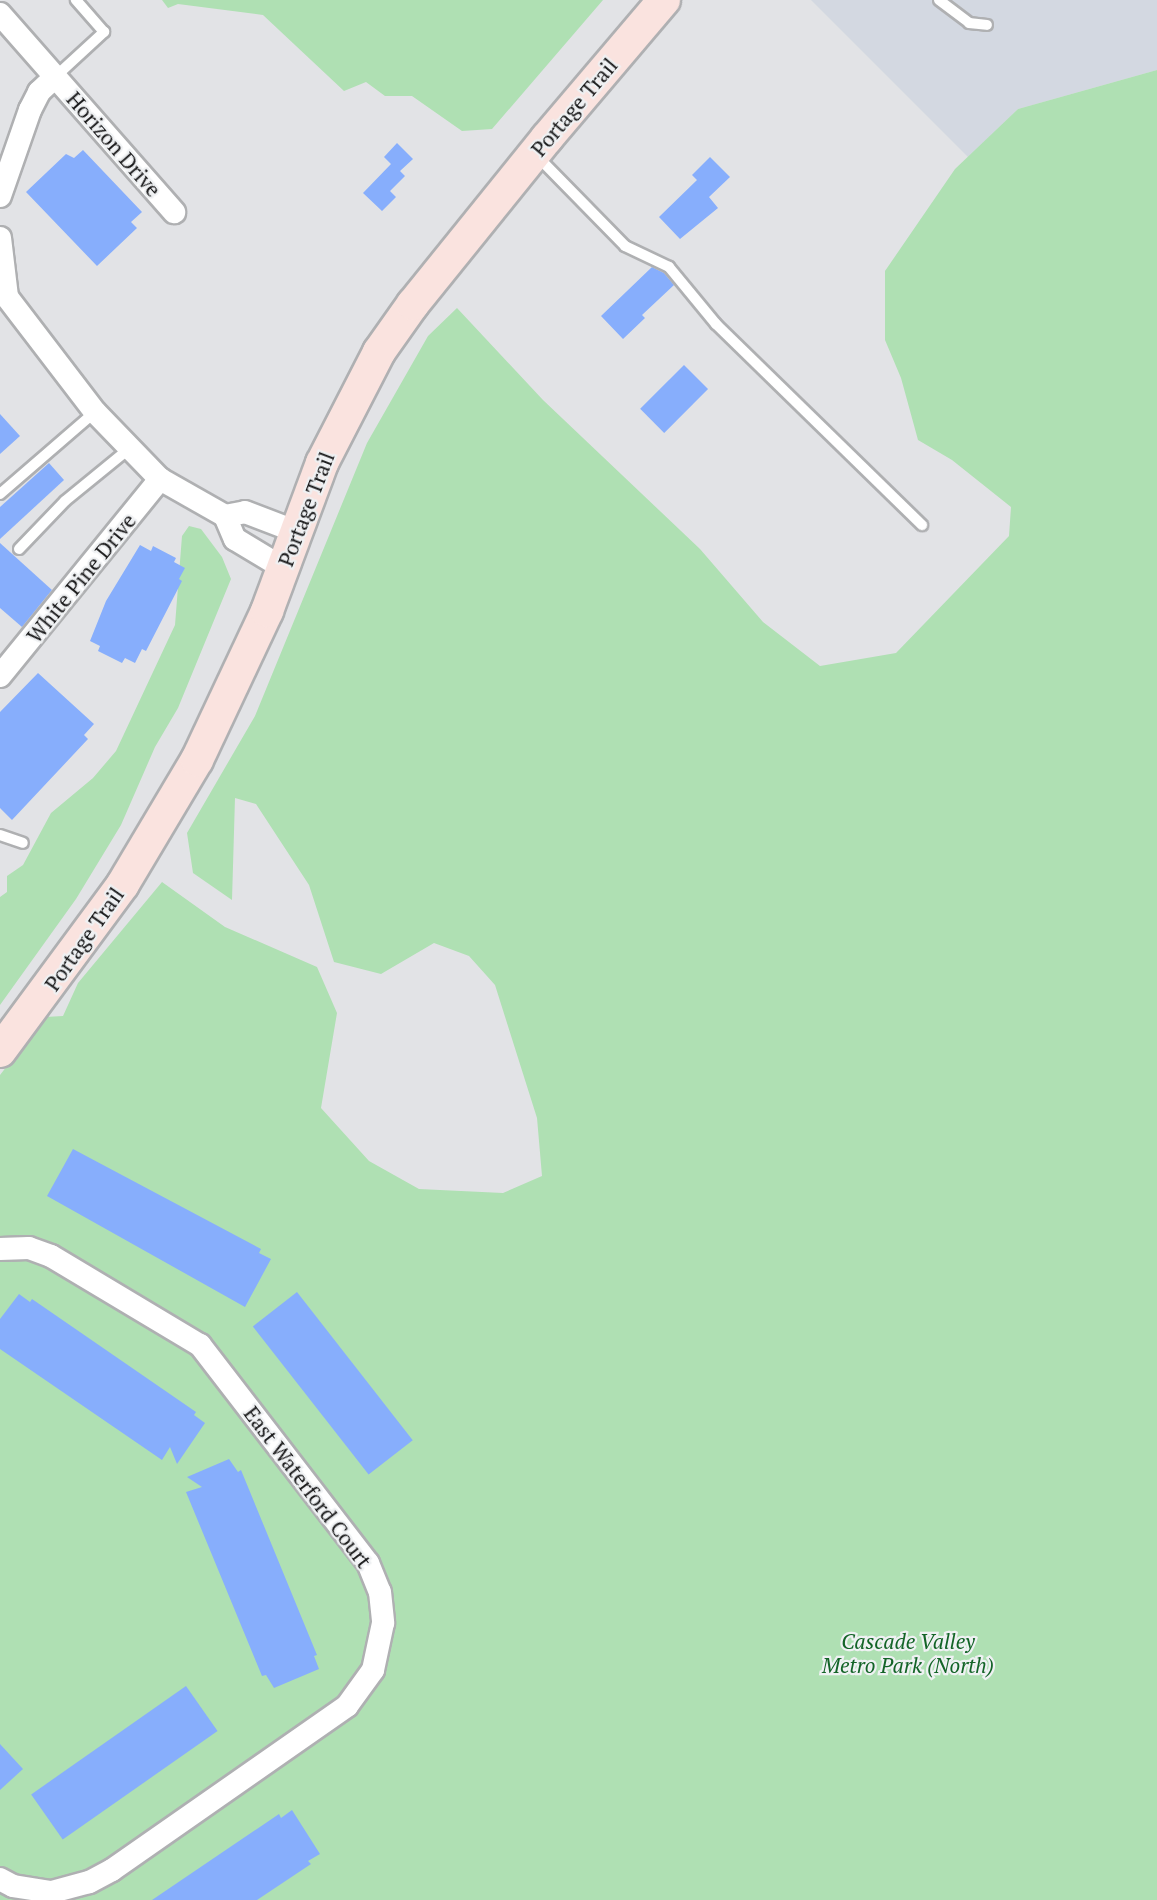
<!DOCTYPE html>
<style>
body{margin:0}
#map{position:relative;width:1157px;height:1900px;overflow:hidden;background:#e2e3e6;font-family:"PT Serif",serif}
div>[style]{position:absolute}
.built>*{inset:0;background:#d3d8e1}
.green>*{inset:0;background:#afe0b3}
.building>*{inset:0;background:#87aefc;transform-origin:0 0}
.roads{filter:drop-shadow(2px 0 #afb0b2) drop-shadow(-2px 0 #afb0b2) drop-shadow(0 2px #afb0b2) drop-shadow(0 -2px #afb0b2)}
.service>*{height:10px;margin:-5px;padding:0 5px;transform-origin:5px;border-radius:5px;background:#fff}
.minor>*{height:22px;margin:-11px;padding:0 11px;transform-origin:11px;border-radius:11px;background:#fff}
.secondary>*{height:32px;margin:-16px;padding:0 16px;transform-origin:16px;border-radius:16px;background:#fae3df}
span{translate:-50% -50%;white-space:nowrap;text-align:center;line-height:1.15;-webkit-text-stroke:4.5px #eff1f3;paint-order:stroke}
.street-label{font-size:21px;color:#151516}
.park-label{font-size:21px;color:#136427;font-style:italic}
</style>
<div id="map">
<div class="built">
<i style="clip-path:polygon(811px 0,1157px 0,1157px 70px,1018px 109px,968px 157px)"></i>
</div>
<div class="green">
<i style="clip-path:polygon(162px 0,603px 0,492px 129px,462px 131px,412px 96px,385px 96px,366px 82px,344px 91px,263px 15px,178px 4px,168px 8px)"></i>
<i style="clip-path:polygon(1157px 70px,1157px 1900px,0 1900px,0 1075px,45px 1017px,63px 1016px,78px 983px,162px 882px,225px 927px,317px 967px,337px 1013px,321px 1108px,369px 1161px,419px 1189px,503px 1193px,542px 1176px,537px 1118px,495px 985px,469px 956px,434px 943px,381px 974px,334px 962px,309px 885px,256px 804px,235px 798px,232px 900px,193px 873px,187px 833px,255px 716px,367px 443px,428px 336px,457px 308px,543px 400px,700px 549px,763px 622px,820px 666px,896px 653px,1009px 536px,1011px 507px,952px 460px,918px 440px,901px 378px,885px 340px,885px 271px,955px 169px,1018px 109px)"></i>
<i style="clip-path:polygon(189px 526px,201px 529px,222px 557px,231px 579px,178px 708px,155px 747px,121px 825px,76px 899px,0 1005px,0 897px,7px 892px,7px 876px,23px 865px,51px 813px,93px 778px,116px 751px,175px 625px,182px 536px)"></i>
</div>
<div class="building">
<i style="clip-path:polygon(397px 143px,413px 159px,400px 171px,405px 176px,390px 191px,396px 197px,382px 211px,363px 193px,391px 164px,384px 157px)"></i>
<i style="clip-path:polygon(83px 150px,142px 212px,131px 222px,137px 228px,97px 266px,26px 192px,66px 154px,74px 158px)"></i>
<i style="clip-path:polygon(710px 157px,730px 177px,709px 197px,718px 208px,680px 239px,659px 217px,697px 180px,692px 175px)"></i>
<i style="clip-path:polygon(652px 267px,664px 273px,674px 285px,642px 315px,645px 318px,623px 339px,601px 316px)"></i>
<i style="left:684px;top:365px;width:34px;height:62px;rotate:45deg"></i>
<i style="clip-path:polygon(0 414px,20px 436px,0 454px)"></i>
<i style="clip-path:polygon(49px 463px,64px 480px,0 539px,0 507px)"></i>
<i style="clip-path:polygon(0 543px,52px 590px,22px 627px,0 608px)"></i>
<i style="clip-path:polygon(140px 545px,151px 551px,153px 546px,176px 558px,174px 562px,185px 568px,179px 579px,182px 581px,146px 651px,142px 649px,135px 663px,125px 658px,122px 663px,98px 651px,100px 646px,90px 641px,106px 601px)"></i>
<i style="clip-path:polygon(38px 673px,94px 724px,84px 735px,88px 739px,12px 820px,0 808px,0 712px)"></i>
<i style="clip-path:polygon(73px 1149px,261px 1249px,259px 1253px,271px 1259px,245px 1307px,47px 1196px)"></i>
<i style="left:297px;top:1292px;width:188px;height:56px;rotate:52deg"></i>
<i style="clip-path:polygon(19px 1294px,30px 1302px,32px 1299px,196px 1412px,194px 1415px,205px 1423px,177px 1464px,170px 1447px,162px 1460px,0 1349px,0 1319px)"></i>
<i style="clip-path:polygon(229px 1459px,238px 1472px,241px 1470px,317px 1655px,314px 1656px,319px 1669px,274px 1688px,266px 1675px,262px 1676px,186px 1492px,202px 1487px,187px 1477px)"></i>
<i style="left:186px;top:1686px;width:55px;height:189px;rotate:55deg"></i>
<i style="clip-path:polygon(0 1744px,23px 1769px,0 1790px)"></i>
<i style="clip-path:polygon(292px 1810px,320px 1854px,308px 1861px,311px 1864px,257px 1900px,152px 1900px,279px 1814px,281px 1818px)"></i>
</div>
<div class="roads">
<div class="service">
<i style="left:939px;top:0;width:38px;rotate:37deg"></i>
<i style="left:969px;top:23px;width:18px;rotate:6deg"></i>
<i style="left:55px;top:77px;width:67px;rotate:-42.6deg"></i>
<i style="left:104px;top:32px;width:43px;rotate:-131.2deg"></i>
<i style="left:537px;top:156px;width:126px;rotate:45.6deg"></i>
<i style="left:625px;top:246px;width:49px;rotate:25.5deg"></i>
<i style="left:669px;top:267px;width:74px;rotate:50.5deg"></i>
<i style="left:716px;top:324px;width:288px;rotate:44.3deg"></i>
<i style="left:0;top:494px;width:125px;rotate:-40.8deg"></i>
<i style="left:19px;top:549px;width:66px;rotate:-46.2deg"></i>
<i style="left:65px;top:501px;width:84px;rotate:-39.2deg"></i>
<i style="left:0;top:835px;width:24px;rotate:19deg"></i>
</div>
<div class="minor">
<i style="left:0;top:14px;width:264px;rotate:48.7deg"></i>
<i style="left:0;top:196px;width:91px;rotate:-70.8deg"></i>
<i style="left:30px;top:110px;width:20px;rotate:-63deg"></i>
<i style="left:39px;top:92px;width:22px;rotate:-43deg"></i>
<i style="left:0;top:238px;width:59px;rotate:83.2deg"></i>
<i style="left:7px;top:297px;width:145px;rotate:52.6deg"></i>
<i style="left:95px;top:412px;width:93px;rotate:45.9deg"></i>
<i style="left:160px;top:479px;width:75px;rotate:29.6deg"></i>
<i style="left:225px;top:516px;width:25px;rotate:67deg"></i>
<i style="left:235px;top:539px;width:56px;rotate:31.1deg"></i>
<i style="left:225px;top:516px;width:20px;rotate:-11deg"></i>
<i style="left:245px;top:512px;width:56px;rotate:21deg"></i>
<i style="left:0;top:676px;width:254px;rotate:-50.9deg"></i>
<i style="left:0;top:1249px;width:29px;rotate:-2deg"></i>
<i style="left:29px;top:1248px;width:23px;rotate:20deg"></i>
<i style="left:51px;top:1256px;width:174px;rotate:30.9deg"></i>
<i style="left:200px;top:1345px;width:275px;rotate:52.4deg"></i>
<i style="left:368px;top:1563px;width:31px;rotate:68deg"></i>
<i style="left:380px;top:1592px;width:31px;rotate:84deg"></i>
<i style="left:383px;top:1623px;width:48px;rotate:102deg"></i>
<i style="left:373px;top:1670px;width:44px;rotate:125.8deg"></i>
<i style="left:347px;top:1706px;width:287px;rotate:145.1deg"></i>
<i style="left:112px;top:1870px;width:26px;rotate:152deg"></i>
<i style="left:89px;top:1882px;width:39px;rotate:165deg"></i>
<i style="left:51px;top:1892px;width:38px;rotate:-171deg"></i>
<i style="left:13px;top:1886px;width:15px;rotate:-152deg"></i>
</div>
<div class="secondary">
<i style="left:0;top:1051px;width:207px;rotate:-53.6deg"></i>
<i style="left:123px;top:884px;width:144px;rotate:-59.2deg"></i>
<i style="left:197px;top:760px;width:165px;rotate:-64.8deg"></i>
<i style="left:267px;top:611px;width:158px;rotate:-69.6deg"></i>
<i style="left:322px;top:463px;width:125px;rotate:-62.8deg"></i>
<i style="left:379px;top:352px;width:59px;rotate:-54.7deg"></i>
<i style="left:413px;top:304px;width:213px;rotate:-51.1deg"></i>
<i style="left:547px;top:138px;width:181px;rotate:-49.7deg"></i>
</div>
</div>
<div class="street-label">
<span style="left:574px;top:107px;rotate:-50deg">Portage Trail</span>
<span style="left:114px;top:144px;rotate:49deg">Horizon Drive</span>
<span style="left:306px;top:509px;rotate:-69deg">Portage Trail</span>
<span style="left:81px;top:578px;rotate:-51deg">White Pine Drive</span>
<span style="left:84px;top:939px;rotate:-55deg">Portage Trail</span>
<span style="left:308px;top:1487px;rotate:53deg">East Waterford Court</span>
</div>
<div class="park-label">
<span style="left:908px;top:1653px">Cascade Valley<br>Metro Park (North)</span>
</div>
</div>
